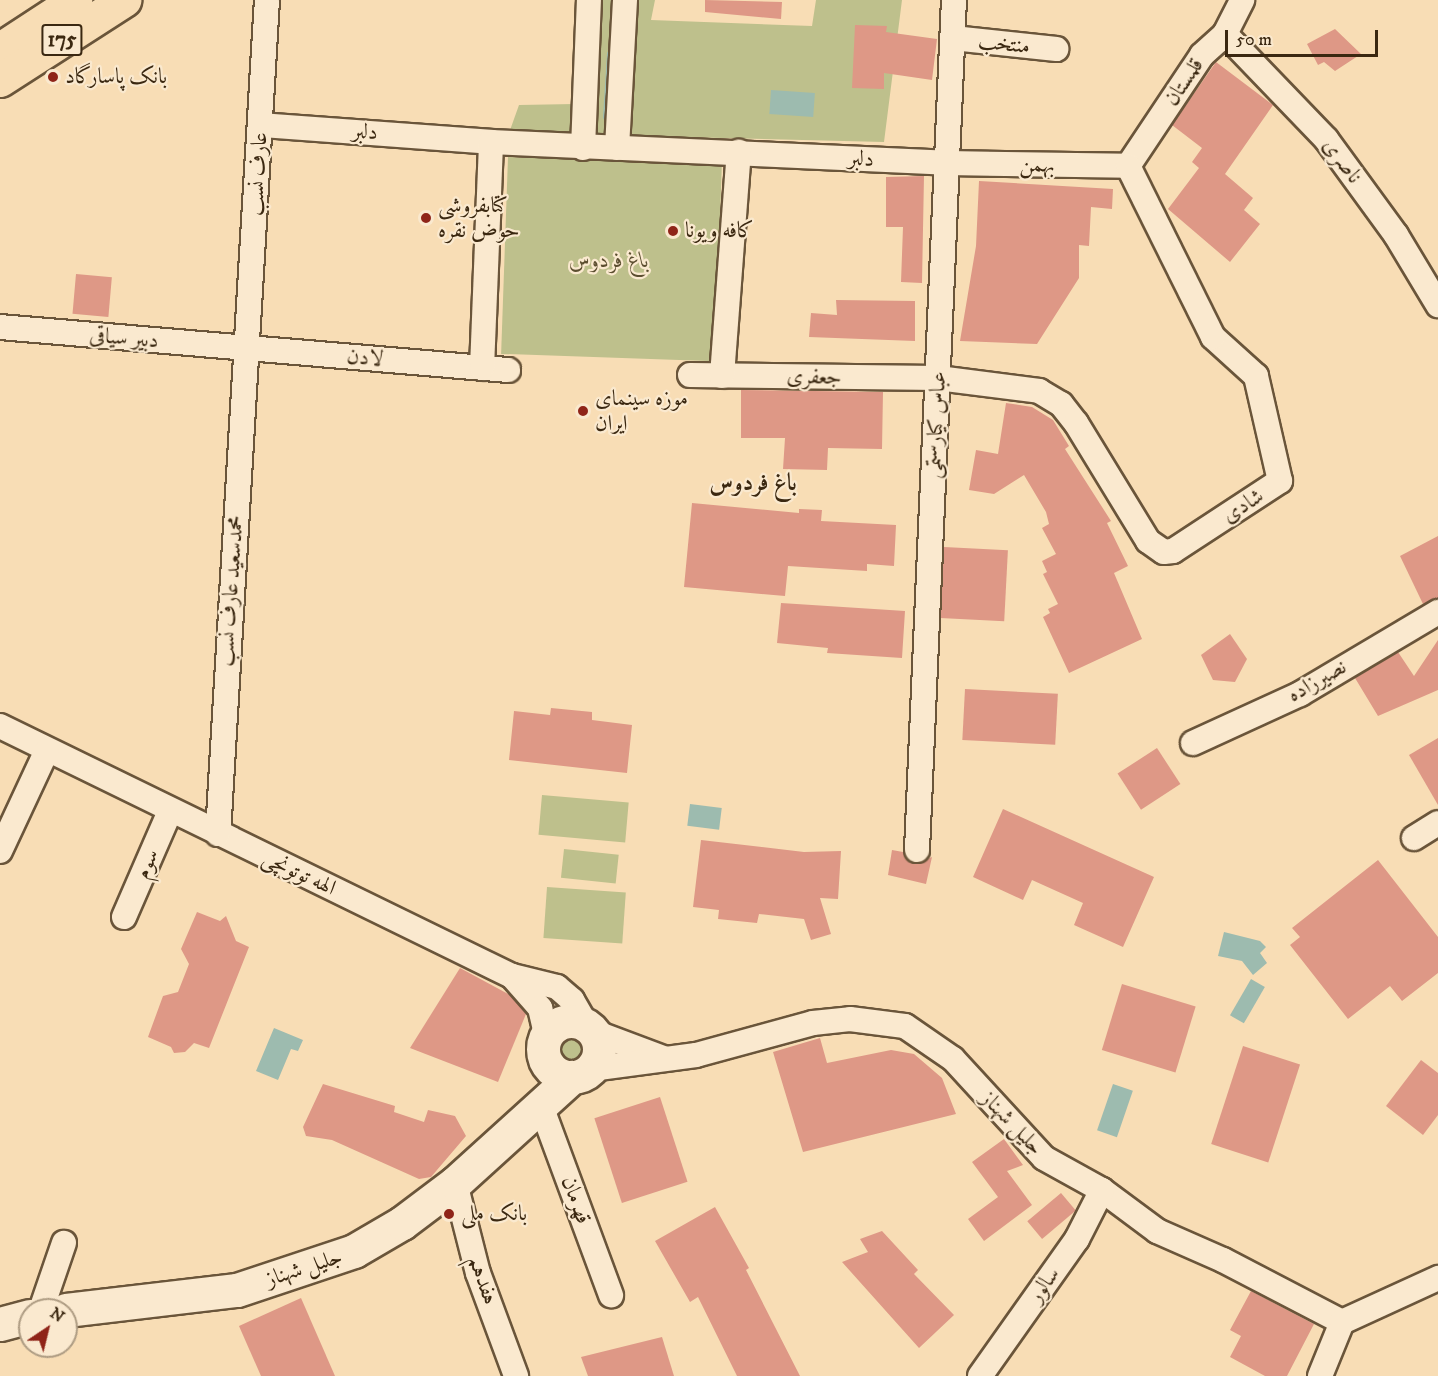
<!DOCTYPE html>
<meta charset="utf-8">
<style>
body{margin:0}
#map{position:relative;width:1438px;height:1376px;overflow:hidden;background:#f8ddb5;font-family:"IM FELL DW Pica",Amiri,serif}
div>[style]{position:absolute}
.green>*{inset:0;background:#bec08c;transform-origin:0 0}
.round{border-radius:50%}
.water>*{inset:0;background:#9dbbaf;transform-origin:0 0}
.stream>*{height:6px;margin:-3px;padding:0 3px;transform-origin:3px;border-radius:3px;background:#9dbbaf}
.building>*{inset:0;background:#de9886;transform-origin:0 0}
.roads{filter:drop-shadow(2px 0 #6a553a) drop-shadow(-2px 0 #6a553a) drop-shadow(0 2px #6a553a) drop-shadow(0 -2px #6a553a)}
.street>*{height:24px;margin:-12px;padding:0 12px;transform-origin:12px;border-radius:12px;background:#fae9cf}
.secondary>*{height:33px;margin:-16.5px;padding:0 16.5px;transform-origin:16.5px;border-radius:16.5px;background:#fae9cf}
.secondary>.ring{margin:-16.5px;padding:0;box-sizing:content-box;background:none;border:33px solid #fae9cf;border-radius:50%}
.primary>*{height:33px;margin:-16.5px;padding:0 16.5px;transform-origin:16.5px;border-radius:16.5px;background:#f8ddb5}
.dots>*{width:16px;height:16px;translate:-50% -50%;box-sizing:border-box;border:3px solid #fae9cf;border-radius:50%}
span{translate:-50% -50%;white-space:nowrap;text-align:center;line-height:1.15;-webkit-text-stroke:4.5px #fae9cf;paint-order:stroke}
.shield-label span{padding:2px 4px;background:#fae9cf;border:2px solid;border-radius:4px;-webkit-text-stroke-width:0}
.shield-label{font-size:21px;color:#3b2811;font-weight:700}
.street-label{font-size:22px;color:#3b2811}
.poi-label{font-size:22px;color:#3b2811}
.left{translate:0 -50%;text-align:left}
.park-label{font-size:22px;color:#5c4e30;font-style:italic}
.neighbourhood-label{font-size:24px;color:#3b2811;font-weight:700}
.north{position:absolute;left:18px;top:1298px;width:60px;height:60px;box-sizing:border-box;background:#fae9cf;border:2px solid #ae9c83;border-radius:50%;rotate:35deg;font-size:16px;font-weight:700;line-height:24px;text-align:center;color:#3b2811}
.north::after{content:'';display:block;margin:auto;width:21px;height:27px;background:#8f2418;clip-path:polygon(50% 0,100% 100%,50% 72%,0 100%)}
.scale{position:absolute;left:1225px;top:30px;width:153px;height:27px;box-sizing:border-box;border:3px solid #3b2811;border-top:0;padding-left:8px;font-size:18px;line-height:21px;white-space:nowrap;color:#3b2811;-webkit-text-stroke:4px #fae9cf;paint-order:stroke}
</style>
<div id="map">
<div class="green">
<i style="clip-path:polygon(581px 0,655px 0,651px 20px,812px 26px,816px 0,902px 0,884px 142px,509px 133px,519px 105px,574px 104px)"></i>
<i style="left:508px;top:157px;width:214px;height:197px;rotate:2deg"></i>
<i style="left:542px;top:795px;width:87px;height:40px;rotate:5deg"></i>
<i style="left:564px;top:849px;width:55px;height:29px;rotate:6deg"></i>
<i style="left:547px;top:887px;width:79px;height:51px;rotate:4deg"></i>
<i class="round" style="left:548px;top:1026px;width:44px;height:44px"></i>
</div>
<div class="water">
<i style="left:771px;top:90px;width:44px;height:24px;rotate:4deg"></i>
<i style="left:690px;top:804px;width:32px;height:22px;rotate:7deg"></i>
<i style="clip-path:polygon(1224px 932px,1260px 941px,1266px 947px,1260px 953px,1267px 963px,1253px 975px,1242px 961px,1218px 956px)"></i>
<i style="left:1251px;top:979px;width:16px;height:42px;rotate:30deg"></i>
<i style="clip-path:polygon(274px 1028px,303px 1040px,298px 1051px,291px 1049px,278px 1080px,256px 1071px)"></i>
<i style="left:1113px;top:1084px;width:21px;height:49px;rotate:19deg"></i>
</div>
<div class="stream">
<i style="left:606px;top:117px;width:63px;rotate:-86.4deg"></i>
</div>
<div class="building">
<i style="clip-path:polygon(705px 0,782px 2px,781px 19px,705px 12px)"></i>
<i style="clip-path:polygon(855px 25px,887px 26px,886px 32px,937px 39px,932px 80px,884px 73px,884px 89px,852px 88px)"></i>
<i style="clip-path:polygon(1335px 29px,1361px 54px,1335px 71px,1324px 62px,1318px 65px,1307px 44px)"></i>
<i style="clip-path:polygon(1216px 62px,1273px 105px,1225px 174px,1253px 198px,1244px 210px,1260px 224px,1230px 262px,1168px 209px,1199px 168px,1192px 162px,1202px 148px,1172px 125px)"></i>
<i style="clip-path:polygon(924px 176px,922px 283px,901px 282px,903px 227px,886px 227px,886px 177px)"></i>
<i style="clip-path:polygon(979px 181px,1113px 189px,1112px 209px,1091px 207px,1089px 246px,1079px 245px,1079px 278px,1037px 344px,960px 341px,976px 246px)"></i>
<i style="left:76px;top:274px;width:36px;height:40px;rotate:5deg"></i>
<i style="clip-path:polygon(836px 300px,915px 301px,915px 341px,809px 337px,811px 313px,837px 315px)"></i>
<i style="clip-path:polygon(741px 390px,883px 392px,882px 449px,828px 448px,827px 470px,783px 469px,785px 438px,741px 438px)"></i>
<i style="clip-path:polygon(1006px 403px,1032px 407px,1053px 420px,1069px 446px,1065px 449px,1111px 521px,1107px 523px,1128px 566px,1114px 573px,1142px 639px,1069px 673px,1043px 617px,1050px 613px,1048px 609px,1058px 604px,1043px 574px,1047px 572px,1042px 561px,1056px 554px,1042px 528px,1049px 524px,1046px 512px,1024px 475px,994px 494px,969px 490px,976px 450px,998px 454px)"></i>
<i style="clip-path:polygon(692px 503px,799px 513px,799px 509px,822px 510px,821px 521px,896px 525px,894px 566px,867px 564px,867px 571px,788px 566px,785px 596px,684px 587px)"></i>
<i style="clip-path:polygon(1438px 536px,1438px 598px,1423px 604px,1400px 556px)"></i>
<i style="left:944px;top:547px;width:64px;height:71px;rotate:3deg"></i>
<i style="clip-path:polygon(781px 603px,905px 611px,902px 658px,827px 653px,828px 648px,777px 643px)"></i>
<i style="clip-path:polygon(1230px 634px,1247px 659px,1235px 682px,1213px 680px,1201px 655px)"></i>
<i style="clip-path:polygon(1438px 640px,1438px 690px,1378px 716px,1355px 678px,1398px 652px,1414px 676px)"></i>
<i style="left:965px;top:689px;width:93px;height:51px;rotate:3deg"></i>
<i style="clip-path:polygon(551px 708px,592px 712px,592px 720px,632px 725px,627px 773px,509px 760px,514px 711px,550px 715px)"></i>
<i style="clip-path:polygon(1438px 738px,1438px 805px,1409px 755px)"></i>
<i style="left:1157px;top:748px;width:43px;height:47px;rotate:57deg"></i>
<i style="clip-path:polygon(1003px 809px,1154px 877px,1123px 947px,1074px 925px,1083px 903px,1032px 880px,1023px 900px,973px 877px)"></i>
<i style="clip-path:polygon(701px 840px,804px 852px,841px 851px,838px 899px,820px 898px,831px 934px,811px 940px,804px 919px,759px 914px,757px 923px,718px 919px,719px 910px,693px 907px)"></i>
<i style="clip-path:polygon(892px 850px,903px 852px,909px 862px,916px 864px,932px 857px,926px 884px,888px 875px)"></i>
<i style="clip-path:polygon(1378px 860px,1438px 937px,1438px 973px,1402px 1001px,1390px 986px,1348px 1019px,1290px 945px,1300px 937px,1292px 928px)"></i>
<i style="clip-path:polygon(197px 912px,220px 921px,226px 916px,236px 941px,249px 947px,209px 1048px,194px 1043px,185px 1052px,174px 1053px,171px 1047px,148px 1037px,163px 996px,178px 992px,189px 964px,181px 949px)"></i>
<i style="clip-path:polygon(460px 968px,510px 995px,526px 1014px,498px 1082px,410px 1048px)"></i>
<i style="left:1122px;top:984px;width:77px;height:69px;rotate:17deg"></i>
<i style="clip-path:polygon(820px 1038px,827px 1063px,891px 1050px,914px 1054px,942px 1078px,956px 1114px,803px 1152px,773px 1052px)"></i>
<i style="left:1243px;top:1046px;width:60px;height:103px;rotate:18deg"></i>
<i style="clip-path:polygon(1421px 1060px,1438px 1073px,1438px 1115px,1423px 1135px,1386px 1106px)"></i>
<i style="clip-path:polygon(323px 1084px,395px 1106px,394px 1112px,424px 1122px,428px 1110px,455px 1116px,466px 1136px,431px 1177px,419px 1179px,332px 1140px,306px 1136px,303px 1127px)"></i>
<i style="left:660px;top:1097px;width:89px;height:69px;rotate:72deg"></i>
<i style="clip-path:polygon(1004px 1139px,1023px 1165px,1007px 1171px,1032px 1205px,984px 1241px,968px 1219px,998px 1197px,972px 1162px)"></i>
<i style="left:1061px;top:1193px;width:23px;height:44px;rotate:50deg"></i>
<i style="clip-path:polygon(715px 1207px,749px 1268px,746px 1270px,800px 1376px,737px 1376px,698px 1297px,690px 1302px,655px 1241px)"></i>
<i style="clip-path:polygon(882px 1231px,918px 1270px,914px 1274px,954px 1315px,919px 1348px,842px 1262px,868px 1252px,860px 1239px)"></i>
<i style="clip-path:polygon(1251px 1291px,1314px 1324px,1287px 1376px,1265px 1376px,1230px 1357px,1241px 1336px,1230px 1330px)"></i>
<i style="clip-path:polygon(301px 1298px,335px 1376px,261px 1376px,239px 1326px)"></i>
<i style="clip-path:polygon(662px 1337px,674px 1376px,588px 1376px,581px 1357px)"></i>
</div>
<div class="roads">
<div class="street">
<i style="left:1225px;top:34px;width:146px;rotate:46.1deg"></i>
<i style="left:1326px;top:139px;width:119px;rotate:53.9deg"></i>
<i style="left:1396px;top:235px;width:82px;rotate:59deg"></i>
<i style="left:953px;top:38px;width:104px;rotate:6.1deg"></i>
<i style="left:261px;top:125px;width:231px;rotate:4.2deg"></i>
<i style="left:583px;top:148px;width:148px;rotate:-87.7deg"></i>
<i style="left:617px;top:148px;width:148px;rotate:-86.9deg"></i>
<i style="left:1128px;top:166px;width:133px;rotate:-56.3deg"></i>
<i style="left:1202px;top:55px;width:31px;rotate:-42deg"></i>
<i style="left:1225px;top:34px;width:38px;rotate:-63deg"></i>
<i style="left:0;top:327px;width:510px;rotate:4.84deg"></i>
<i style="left:482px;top:368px;width:226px;rotate:-87.7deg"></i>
<i style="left:491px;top:142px;width:456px;rotate:2.6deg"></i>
<i style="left:947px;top:163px;width:181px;rotate:0.9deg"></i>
<i style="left:690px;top:375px;width:248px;rotate:0.7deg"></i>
<i style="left:938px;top:378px;width:102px;rotate:7.3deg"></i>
<i style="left:1039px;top:391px;width:26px;rotate:31deg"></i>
<i style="left:1061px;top:404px;width:24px;rotate:52deg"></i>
<i style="left:1076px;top:423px;width:138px;rotate:58.6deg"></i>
<i style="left:1148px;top:541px;width:19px;rotate:35deg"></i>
<i style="left:1164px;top:552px;width:9px;rotate:-6deg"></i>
<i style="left:1173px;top:551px;width:128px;rotate:-33.2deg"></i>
<i style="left:1280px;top:481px;width:108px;rotate:-102.9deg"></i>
<i style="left:1256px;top:376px;width:58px;rotate:-137.8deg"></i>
<i style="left:1213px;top:337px;width:191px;rotate:-116.4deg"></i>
<i style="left:722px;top:376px;width:225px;rotate:-85.7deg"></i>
<i style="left:0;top:726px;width:570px;rotate:26.03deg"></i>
<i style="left:512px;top:976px;width:46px;rotate:13.7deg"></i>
<i style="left:557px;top:987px;width:20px;rotate:41deg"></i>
<i style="left:572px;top:1000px;width:30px;rotate:60deg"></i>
<i style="left:1193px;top:743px;width:118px;rotate:-24.6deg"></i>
<i style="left:1300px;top:694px;width:161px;rotate:-30.7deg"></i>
<i style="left:218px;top:834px;width:835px;rotate:-86.64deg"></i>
<i style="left:1414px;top:838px;width:28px;rotate:-32deg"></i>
<i style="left:917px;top:850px;width:851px;rotate:-87.51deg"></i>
<i style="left:0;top:851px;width:111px;rotate:-65deg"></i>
<i style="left:124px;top:917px;width:116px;rotate:-66.5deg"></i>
<i style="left:512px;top:976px;width:43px;rotate:48.8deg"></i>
<i style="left:540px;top:1008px;width:28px;rotate:77deg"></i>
<i style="left:594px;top:1032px;width:74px;rotate:20.6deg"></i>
<i style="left:591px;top:1069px;width:106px;rotate:-7.6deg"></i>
<i style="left:696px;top:1055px;width:121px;rotate:-15.3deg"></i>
<i style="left:813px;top:1023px;width:37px;rotate:-6deg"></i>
<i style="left:850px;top:1019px;width:55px;rotate:7.3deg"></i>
<i style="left:905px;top:1026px;width:58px;rotate:34.5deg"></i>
<i style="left:953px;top:1059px;width:134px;rotate:47.4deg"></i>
<i style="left:1044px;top:1158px;width:66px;rotate:28.9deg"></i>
<i style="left:1102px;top:1190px;width:69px;rotate:36.7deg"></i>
<i style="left:1157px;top:1231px;width:72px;rotate:23.7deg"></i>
<i style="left:1223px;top:1260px;width:134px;rotate:27.5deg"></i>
<i style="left:541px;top:1106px;width:202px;rotate:69.7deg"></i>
<i style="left:455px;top:1183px;width:93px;rotate:75.7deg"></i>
<i style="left:478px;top:1273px;width:110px;rotate:69.7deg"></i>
<i style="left:41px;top:1310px;width:71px;rotate:-71.1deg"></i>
<i style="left:980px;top:1376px;width:168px;rotate:-54.7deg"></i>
<i style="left:1077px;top:1239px;width:55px;rotate:-63deg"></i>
<i style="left:1320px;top:1376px;width:58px;rotate:-67.8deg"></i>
<i style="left:1342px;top:1322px;width:106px;rotate:-24.6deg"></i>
</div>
<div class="secondary">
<i class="ring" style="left:543px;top:1021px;width:23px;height:23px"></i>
<i style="left:66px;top:1310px;width:172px;rotate:-6.7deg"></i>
<i style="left:237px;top:1290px;width:123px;rotate:-18.4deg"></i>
<i style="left:354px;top:1251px;width:56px;rotate:-30.3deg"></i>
<i style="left:402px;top:1223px;width:66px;rotate:-37deg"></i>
<i style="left:455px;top:1183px;width:158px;rotate:-42.2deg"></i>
<i style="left:0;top:1324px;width:31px;rotate:-15deg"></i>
</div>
<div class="primary">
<i style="left:0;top:49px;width:90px;rotate:-33.2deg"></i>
<i style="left:0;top:80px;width:148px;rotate:-32.8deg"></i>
</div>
</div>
<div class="dots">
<i style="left:53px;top:77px;background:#8f2418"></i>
<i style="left:426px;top:218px;background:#8f2418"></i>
<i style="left:673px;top:231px;background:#8f2418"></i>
<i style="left:583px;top:411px;background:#8f2418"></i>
<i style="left:449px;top:1214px;background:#8f2418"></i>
</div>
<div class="shield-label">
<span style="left:62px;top:40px">175</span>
</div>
<div class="street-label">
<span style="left:1004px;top:44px;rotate:6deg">منتخب</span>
<span style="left:1184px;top:82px;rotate:-56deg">قلمستان</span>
<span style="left:365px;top:132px;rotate:4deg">دلبر</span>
<span style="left:861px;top:159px;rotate:3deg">دلبر</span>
<span style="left:1342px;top:161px;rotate:53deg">ناصری</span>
<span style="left:1037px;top:165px;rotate:1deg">بهمن</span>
<span style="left:258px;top:174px;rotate:-87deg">عارف نسب</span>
<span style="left:124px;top:338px;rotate:5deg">دبیر سیاقی</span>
<span style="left:365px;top:358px;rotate:5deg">لادن</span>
<span style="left:814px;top:377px;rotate:1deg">جعفری</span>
<span style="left:936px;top:425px;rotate:-87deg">عباس کیارستمی</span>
<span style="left:1243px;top:506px;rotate:-33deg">شادی</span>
<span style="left:231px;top:591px;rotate:-86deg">محمدسعید عارف نسب</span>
<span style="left:1317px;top:681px;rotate:-30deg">نصیرزاده</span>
<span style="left:147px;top:864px;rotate:-67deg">سوم</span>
<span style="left:299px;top:873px;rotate:25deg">الهه توتونچی</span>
<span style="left:1012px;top:1123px;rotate:46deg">جلیل شهناز</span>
<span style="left:576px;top:1200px;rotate:70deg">قهرمان</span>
<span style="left:304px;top:1268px;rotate:-18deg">جلیل شهناز</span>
<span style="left:483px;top:1280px;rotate:71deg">هفدهم</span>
<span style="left:1044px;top:1285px;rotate:-55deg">سالور</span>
</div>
<div class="poi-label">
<span class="left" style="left:65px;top:77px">بانک پاسارگاد</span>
<span class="left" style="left:438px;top:218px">کتابفروشی<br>حوض نقره</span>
<span class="left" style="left:685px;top:231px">کافه ویونا</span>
<span class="left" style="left:595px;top:411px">موزه سینمای<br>ایران</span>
<span class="left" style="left:461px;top:1214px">بانک ملی</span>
</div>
<div class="park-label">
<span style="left:609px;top:261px">باغ فردوس</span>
</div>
<div class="neighbourhood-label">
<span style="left:753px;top:484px">باغ فردوس</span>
</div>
<div class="north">N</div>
<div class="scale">50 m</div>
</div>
